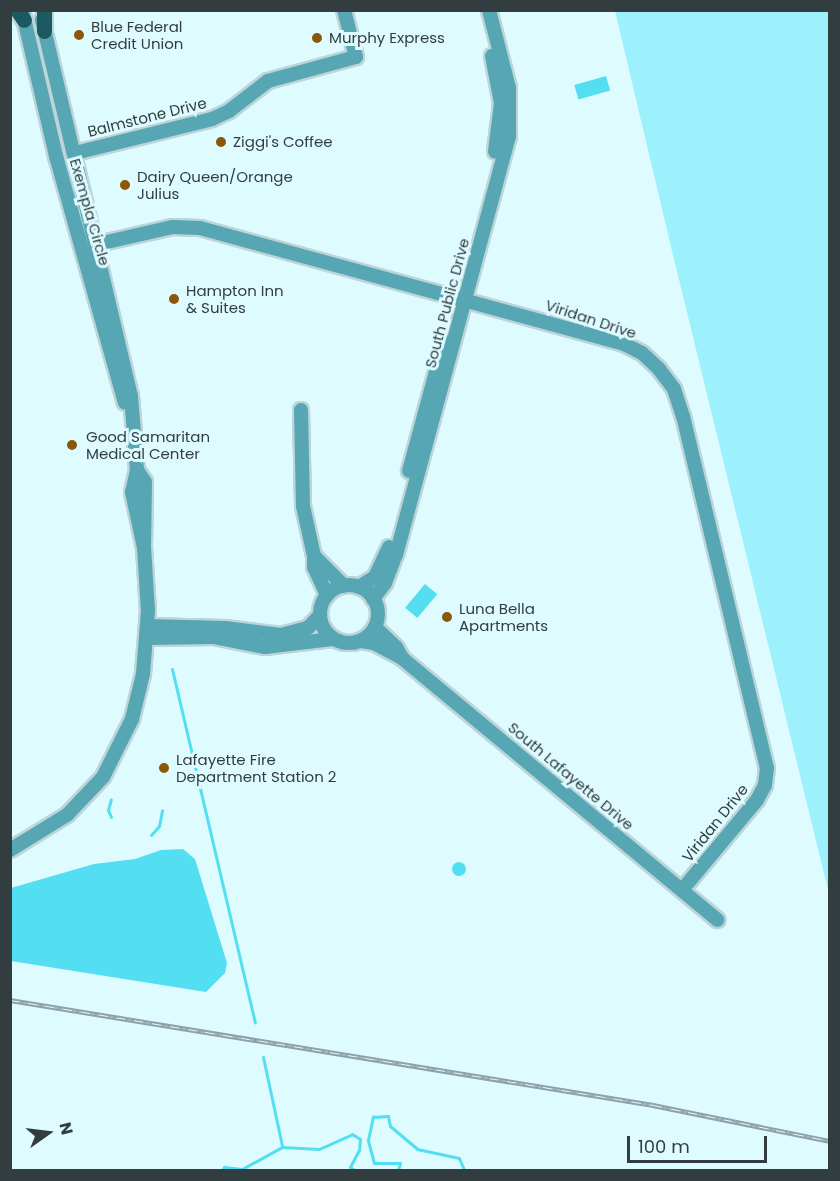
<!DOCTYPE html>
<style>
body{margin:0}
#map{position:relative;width:840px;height:1181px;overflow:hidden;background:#defbff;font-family:Poppins,sans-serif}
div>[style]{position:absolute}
.green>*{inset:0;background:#9df1fd}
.water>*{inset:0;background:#54def1;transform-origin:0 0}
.round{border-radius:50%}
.stream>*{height:3px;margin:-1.5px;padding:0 1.5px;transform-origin:1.5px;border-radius:1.5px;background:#54def1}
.roads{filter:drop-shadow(2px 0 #bcd5d9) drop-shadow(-2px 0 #bcd5d9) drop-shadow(0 2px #bcd5d9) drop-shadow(0 -2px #bcd5d9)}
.minor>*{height:14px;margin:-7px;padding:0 7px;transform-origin:7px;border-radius:7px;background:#56a7b3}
.minor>.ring{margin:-7px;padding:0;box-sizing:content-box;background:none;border:14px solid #56a7b3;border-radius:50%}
.major>*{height:15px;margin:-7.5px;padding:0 7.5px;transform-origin:7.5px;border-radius:7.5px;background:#1d5961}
.rail>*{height:5px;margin-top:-2.5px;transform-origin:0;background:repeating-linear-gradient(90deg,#defbff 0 9px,#8ea2a5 0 18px);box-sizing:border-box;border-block:2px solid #8ea2a5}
.dots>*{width:16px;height:16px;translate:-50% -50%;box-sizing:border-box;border:3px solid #defbff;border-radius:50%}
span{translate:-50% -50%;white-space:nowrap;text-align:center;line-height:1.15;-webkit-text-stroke:6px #defbff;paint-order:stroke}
.poi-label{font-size:15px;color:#323d3f}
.left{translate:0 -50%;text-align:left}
.street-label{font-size:15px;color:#323d3f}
.frame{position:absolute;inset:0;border:12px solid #323d3f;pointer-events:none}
.north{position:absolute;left:18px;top:1103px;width:60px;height:60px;-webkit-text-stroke:4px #defbff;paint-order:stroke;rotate:76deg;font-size:16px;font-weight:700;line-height:24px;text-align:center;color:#323d3f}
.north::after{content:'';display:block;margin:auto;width:21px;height:27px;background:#323d3f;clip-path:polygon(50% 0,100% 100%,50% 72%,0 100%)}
.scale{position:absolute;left:627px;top:1136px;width:140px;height:27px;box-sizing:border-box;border:3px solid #323d3f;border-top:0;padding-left:8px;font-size:18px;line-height:21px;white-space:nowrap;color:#323d3f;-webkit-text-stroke:4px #defbff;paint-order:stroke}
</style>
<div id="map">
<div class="green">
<i style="clip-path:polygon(615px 11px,829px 11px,829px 894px,672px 251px)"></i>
</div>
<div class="water">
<i style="left:606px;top:76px;width:15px;height:33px;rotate:74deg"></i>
<i style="left:425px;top:584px;width:16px;height:31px;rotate:40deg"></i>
<i style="clip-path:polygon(183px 849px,195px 859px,227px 963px,225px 973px,206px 992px,11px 961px,11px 888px,94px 864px,135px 859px,161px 850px)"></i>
<i class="round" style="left:452px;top:862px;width:14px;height:14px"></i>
</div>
<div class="stream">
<i style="left:172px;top:669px;width:363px;rotate:76.8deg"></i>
<i style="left:111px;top:817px;width:8px;rotate:-113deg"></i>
<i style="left:108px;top:810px;width:11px;rotate:-75deg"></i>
<i style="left:151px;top:835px;width:12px;rotate:-48deg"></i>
<i style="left:159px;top:826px;width:16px;rotate:-79deg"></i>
<i style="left:263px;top:1057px;width:91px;rotate:77.9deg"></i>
<i style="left:222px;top:1170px;width:4px;rotate:-56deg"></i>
<i style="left:224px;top:1167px;width:18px;rotate:6deg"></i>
<i style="left:242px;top:1169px;width:46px;rotate:-28.8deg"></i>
<i style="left:282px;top:1147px;width:37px;rotate:3deg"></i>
<i style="left:319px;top:1149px;width:36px;rotate:-24deg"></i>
<i style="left:352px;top:1134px;width:9px;rotate:32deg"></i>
<i style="left:360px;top:1139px;width:11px;rotate:95deg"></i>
<i style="left:359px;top:1150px;width:19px;rotate:118deg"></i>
<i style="left:350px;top:1167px;width:5px;rotate:37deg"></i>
<i style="left:398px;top:1170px;width:7px;rotate:-74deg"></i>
<i style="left:400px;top:1163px;width:26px;rotate:180deg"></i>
<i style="left:374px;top:1163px;width:24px;rotate:-105deg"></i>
<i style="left:368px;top:1140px;width:24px;rotate:-78deg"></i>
<i style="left:373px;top:1117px;width:15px;rotate:-4deg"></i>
<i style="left:388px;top:1116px;width:10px;rotate:79deg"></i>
<i style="left:390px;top:1126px;width:35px;rotate:40deg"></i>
<i style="left:417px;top:1149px;width:43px;rotate:12.1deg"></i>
<i style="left:459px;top:1158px;width:13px;rotate:67deg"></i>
</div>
<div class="roads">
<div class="minor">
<i style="left:22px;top:10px;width:150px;rotate:76.9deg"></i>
<i style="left:56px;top:156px;width:256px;rotate:74.4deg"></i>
<i style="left:42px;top:20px;width:386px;rotate:76.7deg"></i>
<i style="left:131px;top:396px;width:74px;rotate:85.4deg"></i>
<i style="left:137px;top:470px;width:14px;rotate:56deg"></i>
<i style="left:145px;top:482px;width:66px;rotate:90.9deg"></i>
<i style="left:492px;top:56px;width:48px;rotate:79.2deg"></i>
<i style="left:501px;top:103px;width:49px;rotate:97deg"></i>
<i style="left:75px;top:153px;width:141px;rotate:-13.9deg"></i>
<i style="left:212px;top:119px;width:19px;rotate:-25deg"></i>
<i style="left:229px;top:111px;width:49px;rotate:-37.6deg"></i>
<i style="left:268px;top:81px;width:91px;rotate:-15.3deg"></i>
<i style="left:356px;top:57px;width:49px;rotate:-104.3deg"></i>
<i style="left:98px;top:244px;width:77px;rotate:-12.8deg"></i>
<i style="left:173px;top:227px;width:27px;rotate:2deg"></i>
<i style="left:200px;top:228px;width:440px;rotate:15.3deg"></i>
<i style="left:624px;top:344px;width:20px;rotate:27deg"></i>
<i style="left:642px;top:353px;width:23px;rotate:43deg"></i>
<i style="left:659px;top:369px;width:25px;rotate:53deg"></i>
<i style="left:674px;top:389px;width:28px;rotate:72deg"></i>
<i style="left:683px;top:416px;width:362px;rotate:76.6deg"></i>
<i style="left:767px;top:768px;width:17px;rotate:97deg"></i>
<i style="left:765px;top:785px;width:17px;rotate:118deg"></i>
<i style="left:757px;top:800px;width:117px;rotate:129.8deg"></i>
<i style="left:301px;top:410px;width:96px;rotate:88.8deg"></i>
<i style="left:303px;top:506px;width:51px;rotate:77.6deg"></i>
<i style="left:409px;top:471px;width:134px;rotate:-74.8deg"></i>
<i class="ring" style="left:320px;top:585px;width:44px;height:44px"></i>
<i style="left:359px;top:587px;width:19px;rotate:-32deg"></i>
<i style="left:375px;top:577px;width:33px;rotate:-65deg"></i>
<i style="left:327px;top:595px;width:31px;rotate:-115deg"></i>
<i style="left:314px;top:567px;width:11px;rotate:-90deg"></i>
<i style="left:314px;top:556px;width:42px;rotate:45deg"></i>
<i style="left:373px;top:599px;width:20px;rotate:-53deg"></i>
<i style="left:385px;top:583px;width:30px;rotate:-69deg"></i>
<i style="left:396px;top:555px;width:434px;rotate:-74.9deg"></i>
<i style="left:509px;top:136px;width:48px;rotate:-90deg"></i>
<i style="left:509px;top:88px;width:81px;rotate:-104.4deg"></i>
<i style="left:147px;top:626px;width:78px;rotate:1.5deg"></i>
<i style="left:225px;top:628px;width:56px;rotate:7.1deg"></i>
<i style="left:281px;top:635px;width:28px;rotate:-15deg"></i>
<i style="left:308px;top:628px;width:18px;rotate:-47deg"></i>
<i style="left:375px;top:627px;width:29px;rotate:44deg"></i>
<i style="left:396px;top:647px;width:13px;rotate:61deg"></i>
<i style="left:146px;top:638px;width:67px;rotate:-0.9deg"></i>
<i style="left:213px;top:637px;width:53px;rotate:10.9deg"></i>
<i style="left:265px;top:647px;width:68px;rotate:-6.7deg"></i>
<i style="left:361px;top:641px;width:13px;rotate:9deg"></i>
<i style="left:374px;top:643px;width:32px;rotate:28deg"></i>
<i style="left:402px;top:658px;width:410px;rotate:39.7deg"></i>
<i style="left:10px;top:850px;width:67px;rotate:-31.6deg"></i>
<i style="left:67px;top:815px;width:52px;rotate:-46.5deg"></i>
<i style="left:103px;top:777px;width:65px;rotate:-63.4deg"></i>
<i style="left:132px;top:719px;width:46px;rotate:-76.3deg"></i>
<i style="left:143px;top:674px;width:63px;rotate:-85.5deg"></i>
<i style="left:148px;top:611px;width:63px;rotate:-93.6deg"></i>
<i style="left:144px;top:548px;width:57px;rotate:-102.1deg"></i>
<i style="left:132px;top:492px;width:23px;rotate:-77deg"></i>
</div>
<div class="major">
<i style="left:17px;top:10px;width:12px;rotate:55deg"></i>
<i style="left:44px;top:10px;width:21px;rotate:90deg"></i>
</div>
</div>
<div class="rail">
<i style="left:10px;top:1000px;width:652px;rotate:9.27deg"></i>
<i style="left:653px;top:1105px;width:181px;rotate:11.5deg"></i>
</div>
<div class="dots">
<i style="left:79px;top:35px;background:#8d5709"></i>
<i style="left:317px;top:38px;background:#8d5709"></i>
<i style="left:221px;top:142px;background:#8d5709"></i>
<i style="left:125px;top:185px;background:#8d5709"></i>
<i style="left:174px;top:299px;background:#8d5709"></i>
<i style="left:72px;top:445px;background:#8d5709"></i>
<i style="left:447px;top:617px;background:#8d5709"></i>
<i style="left:164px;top:768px;background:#8d5709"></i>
</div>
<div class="poi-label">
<span class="left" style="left:91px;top:35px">Blue Federal<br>Credit Union</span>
<span class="left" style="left:329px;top:38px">Murphy Express</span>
<span class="left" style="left:233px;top:142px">Ziggi's Coffee</span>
<span class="left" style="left:137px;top:185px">Dairy Queen/Orange<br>Julius</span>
<span class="left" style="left:186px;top:299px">Hampton Inn<br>&amp; Suites</span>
<span class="left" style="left:86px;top:445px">Good Samaritan<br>Medical Center</span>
<span class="left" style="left:459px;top:617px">Luna Bella<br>Apartments</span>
<span class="left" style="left:176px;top:768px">Lafayette Fire<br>Department Station 2</span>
</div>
<div class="street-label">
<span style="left:147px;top:117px;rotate:-14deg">Balmstone Drive</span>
<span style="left:90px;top:212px;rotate:74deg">Exempla Circle</span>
<span style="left:447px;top:303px;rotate:-75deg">South Public Drive</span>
<span style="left:591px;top:319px;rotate:18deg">Viridan Drive</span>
<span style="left:571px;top:776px;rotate:40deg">South Lafayette Drive</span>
<span style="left:715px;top:823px;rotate:-51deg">Viridan Drive</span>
</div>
<div class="frame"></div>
<div class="north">N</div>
<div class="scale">100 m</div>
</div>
